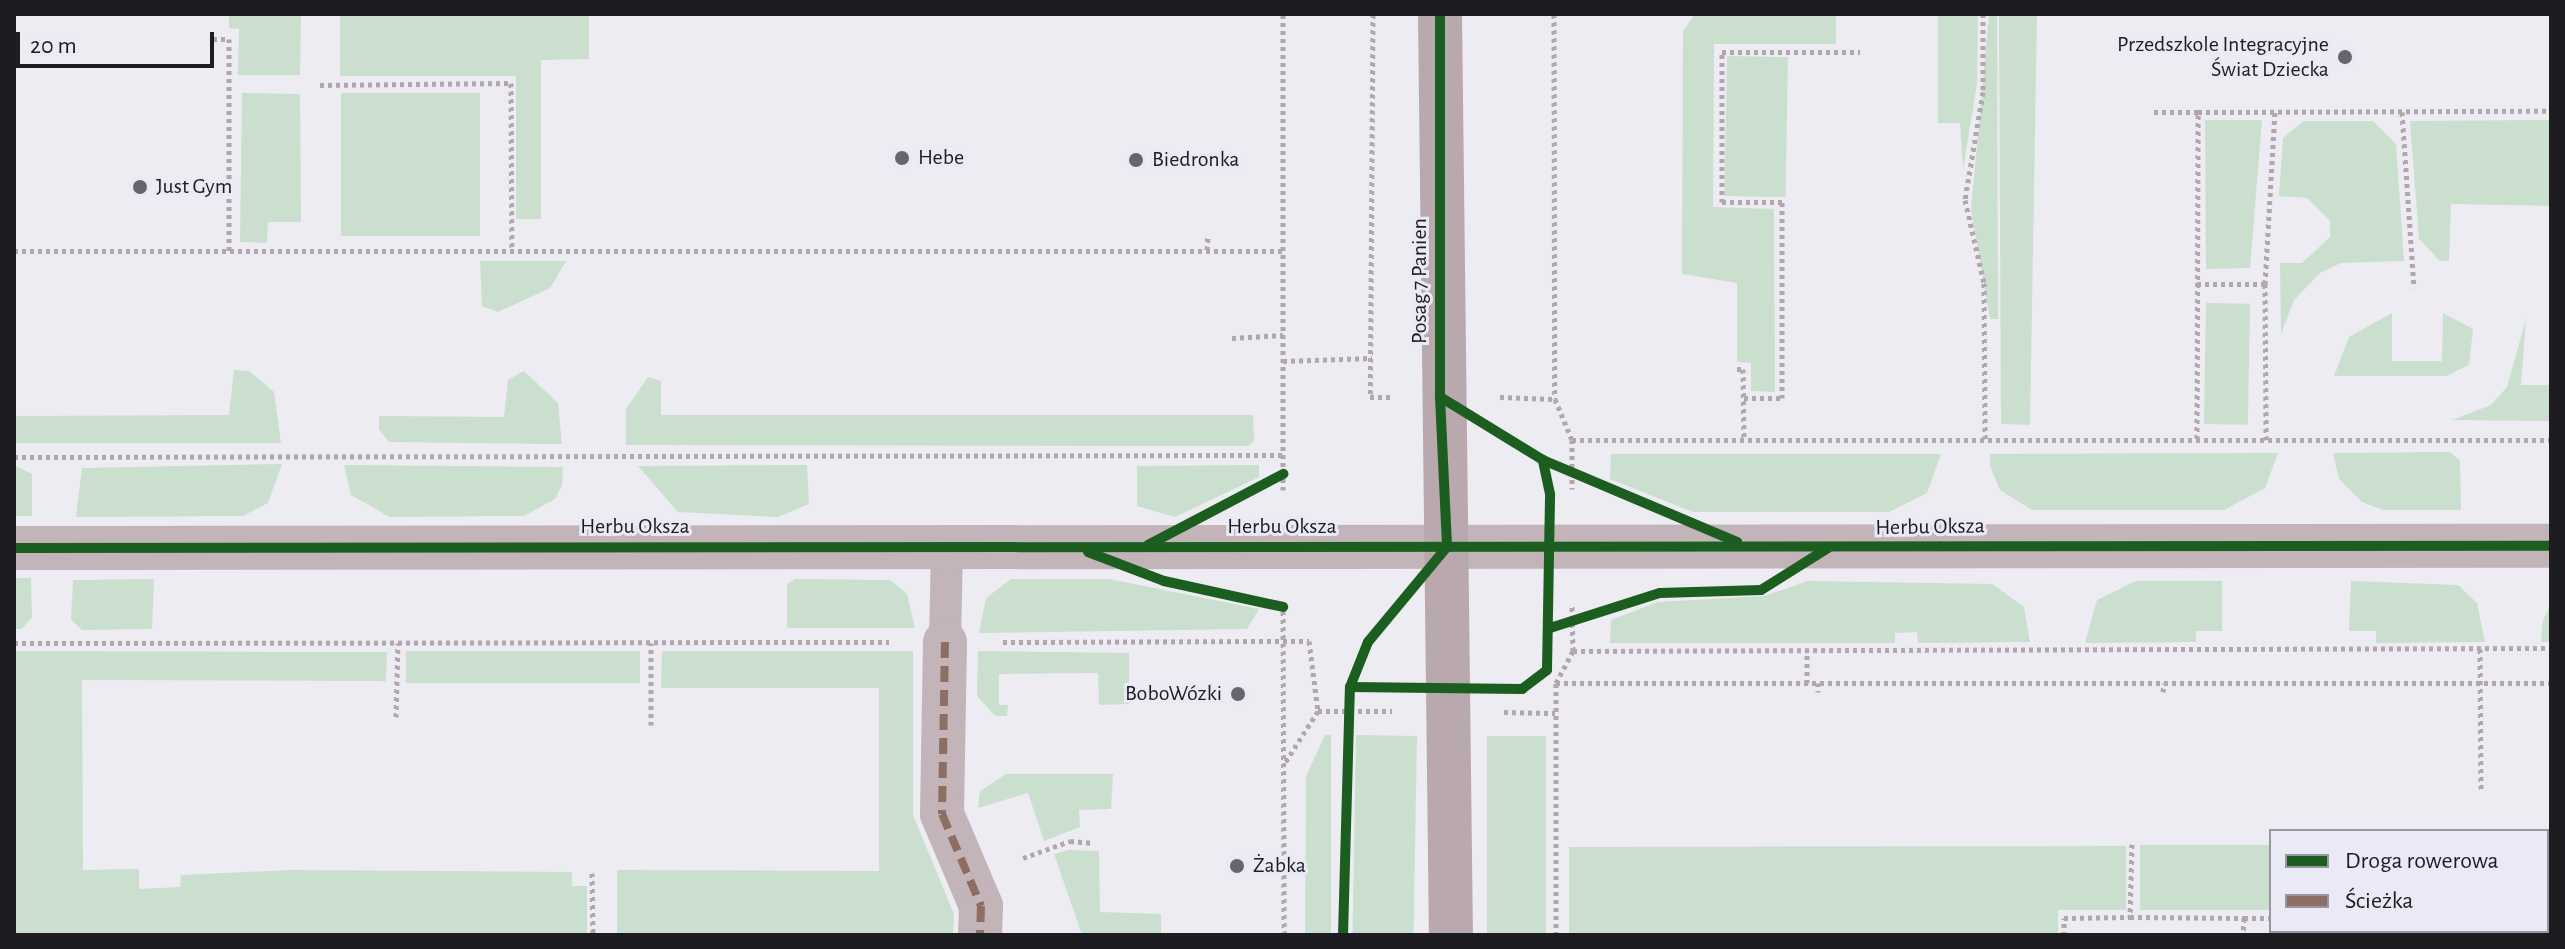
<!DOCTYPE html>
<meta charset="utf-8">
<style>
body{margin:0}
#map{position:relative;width:2565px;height:949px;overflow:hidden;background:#edecf3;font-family:"Alegreya Sans",sans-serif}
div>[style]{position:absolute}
.green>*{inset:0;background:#cadfce;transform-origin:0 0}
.path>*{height:5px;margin-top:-2.5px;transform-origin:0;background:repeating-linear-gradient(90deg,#b1a7ac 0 4px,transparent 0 8px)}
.lane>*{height:32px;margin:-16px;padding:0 16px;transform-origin:16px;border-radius:16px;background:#c2b4b8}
.street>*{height:44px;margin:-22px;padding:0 22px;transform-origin:22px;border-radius:22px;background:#c2b4b8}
.secondary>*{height:44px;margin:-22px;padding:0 22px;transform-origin:22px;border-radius:22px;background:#b9a8ae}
.quiet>*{height:8px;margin-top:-4px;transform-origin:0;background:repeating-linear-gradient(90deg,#8d6e63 0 16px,transparent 0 24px)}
.cycleway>*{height:10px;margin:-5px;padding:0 5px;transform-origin:5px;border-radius:5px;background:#1b5e20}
.dots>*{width:22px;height:22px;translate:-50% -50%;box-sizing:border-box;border:4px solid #eae9f6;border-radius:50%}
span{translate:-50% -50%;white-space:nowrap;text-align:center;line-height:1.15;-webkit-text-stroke:6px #eae9f6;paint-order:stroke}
.poi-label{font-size:22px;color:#1d1c21}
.right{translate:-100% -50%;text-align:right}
.left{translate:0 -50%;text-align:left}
.street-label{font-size:22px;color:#1d1c21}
.frame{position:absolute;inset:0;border:16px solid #1d1c21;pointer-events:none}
.legend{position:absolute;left:2269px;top:829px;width:280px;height:104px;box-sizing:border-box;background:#eae9f6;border:2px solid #9897a1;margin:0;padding:10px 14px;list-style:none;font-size:24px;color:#1d1c21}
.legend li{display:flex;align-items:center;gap:16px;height:40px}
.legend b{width:40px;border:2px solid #9897a1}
.scale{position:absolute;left:16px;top:32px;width:198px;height:36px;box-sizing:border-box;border:4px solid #1d1c21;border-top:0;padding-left:10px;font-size:24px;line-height:28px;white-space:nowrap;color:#1d1c21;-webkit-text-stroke:6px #eae9f6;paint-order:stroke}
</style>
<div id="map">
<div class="green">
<i style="clip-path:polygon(229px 14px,301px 14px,300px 75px,238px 75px,239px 29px,229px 28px)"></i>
<i style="clip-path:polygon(340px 14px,589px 14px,589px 59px,541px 60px,541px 219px,516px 219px,516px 76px,340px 76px)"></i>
<i style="clip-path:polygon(1695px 14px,1836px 14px,1836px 44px,1714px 44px,1713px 207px,1774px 209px,1775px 392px,1751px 391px,1751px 363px,1737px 362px,1737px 283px,1682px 274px,1683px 31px)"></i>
<i style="clip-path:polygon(1938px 14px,1978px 14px,1977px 84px,1963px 170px,1960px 123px,1938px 123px)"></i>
<i style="clip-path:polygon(1989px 14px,1997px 14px,1998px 319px,1990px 319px,1971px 210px)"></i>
<i style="clip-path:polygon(1999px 14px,2037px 14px,2030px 425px,2001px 424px)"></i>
<i style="left:1727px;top:56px;width:61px;height:140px;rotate:1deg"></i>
<i style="clip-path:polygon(242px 93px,300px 94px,301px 222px,268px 222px,267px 243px,240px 242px)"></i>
<i style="left:480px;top:93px;width:143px;height:139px;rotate:90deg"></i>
<i style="clip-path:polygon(2205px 120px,2262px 120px,2250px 268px,2206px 269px)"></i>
<i style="clip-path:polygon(2551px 120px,2551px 206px,2451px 204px,2449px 261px,2440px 261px,2419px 239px,2410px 121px)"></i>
<i style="clip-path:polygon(2304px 121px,2373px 121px,2396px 144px,2404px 261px,2341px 263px,2320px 273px,2294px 300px,2281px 334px,2280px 263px,2302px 263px,2330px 237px,2330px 221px,2307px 198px,2279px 196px,2283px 138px)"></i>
<i style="clip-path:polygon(480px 261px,566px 261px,550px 288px,498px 312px,482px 306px)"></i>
<i style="left:2206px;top:303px;width:44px;height:121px;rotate:1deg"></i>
<i style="clip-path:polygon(2392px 313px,2392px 361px,2442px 361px,2443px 313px,2473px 329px,2469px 365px,2446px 376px,2334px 376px,2349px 337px)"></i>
<i style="clip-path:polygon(2526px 319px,2521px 385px,2551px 385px,2551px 421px,2452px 420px,2491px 405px,2507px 387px)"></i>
<i style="clip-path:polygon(234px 370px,249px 371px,274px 392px,281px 443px,14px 443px,14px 416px,229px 415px)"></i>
<i style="clip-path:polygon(524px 371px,558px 403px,562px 444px,389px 442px,379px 429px,379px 416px,504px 417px,508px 380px)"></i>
<i style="clip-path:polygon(648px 377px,661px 381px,661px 415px,1253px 415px,1254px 440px,1249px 446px,626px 445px,626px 409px)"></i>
<i style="clip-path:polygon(2450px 452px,2460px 461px,2461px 510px,2383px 510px,2362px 502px,2339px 479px,2333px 453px)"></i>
<i style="clip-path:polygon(2278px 453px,2265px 488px,2224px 510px,2032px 510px,2000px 490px,1990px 466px,1990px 454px)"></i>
<i style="clip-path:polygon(1611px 454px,1941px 454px,1927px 493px,1889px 512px,1693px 512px,1610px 479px)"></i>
<i style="clip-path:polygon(282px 464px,268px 503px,243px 516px,76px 517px,82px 468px)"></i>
<i style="clip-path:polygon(14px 465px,32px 474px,32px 516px,14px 516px)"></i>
<i style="clip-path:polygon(344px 465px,563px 467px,562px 485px,555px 499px,524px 516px,390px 517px,351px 495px)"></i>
<i style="clip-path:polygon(807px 465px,809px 504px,778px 517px,678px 512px,638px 466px)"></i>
<i style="clip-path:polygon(1259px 465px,1259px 477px,1175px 517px,1137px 506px,1137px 466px)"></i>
<i style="clip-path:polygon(14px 578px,31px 578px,32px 618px,21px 629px,14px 629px)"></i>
<i style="clip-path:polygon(154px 579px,152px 629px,82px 630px,71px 620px,73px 580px)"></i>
<i style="clip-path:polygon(795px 579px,890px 580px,907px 594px,915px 628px,787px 628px,787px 584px)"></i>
<i style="clip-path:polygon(1011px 579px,1109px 579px,1259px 609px,1247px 629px,979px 633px,986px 598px)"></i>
<i style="clip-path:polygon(1808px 581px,1992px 584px,2024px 607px,2030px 642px,1918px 643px,1917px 632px,1895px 633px,1895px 643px,1610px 643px,1611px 620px,1658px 602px,1764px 596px)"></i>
<i style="clip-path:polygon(2136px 581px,2222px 581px,2222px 631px,2196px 631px,2196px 642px,2085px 643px,2097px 600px)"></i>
<i style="clip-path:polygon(2351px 581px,2458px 585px,2477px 603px,2485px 642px,2376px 643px,2376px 631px,2349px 631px)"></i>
<i style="clip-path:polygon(2551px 604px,2551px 642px,2541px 642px,2543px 620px)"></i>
<i style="clip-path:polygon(14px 651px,387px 652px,386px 681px,82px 680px,83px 870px,139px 869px,139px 889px,180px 887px,181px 875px,292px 870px,572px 872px,572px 886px,587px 886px,587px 935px,14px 935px)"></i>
<i style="left:406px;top:651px;width:234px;height:32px"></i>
<i style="clip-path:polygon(662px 651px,913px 651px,913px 815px,954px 914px,953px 935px,617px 935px,617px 870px,879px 871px,879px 688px,661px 688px)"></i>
<i style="clip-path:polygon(978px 651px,1129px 653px,1129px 704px,1099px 705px,1098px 673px,999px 674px,999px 705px,1008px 705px,1007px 716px,995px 716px,977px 696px)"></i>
<i style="clip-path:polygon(1325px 735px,1331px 735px,1331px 935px,1305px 935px,1306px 776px)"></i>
<i style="left:1356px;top:735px;width:61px;height:200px;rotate:1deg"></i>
<i style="left:1487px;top:736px;width:59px;height:199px"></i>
<i style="clip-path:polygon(1006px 774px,1113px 774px,1111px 809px,1079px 810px,1080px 827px,1044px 841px,1028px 793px,978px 808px,980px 791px)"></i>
<i style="left:2271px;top:845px;width:65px;height:131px;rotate:90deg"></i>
<i style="left:2547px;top:845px;width:4px;height:64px"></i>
<i style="clip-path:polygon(2126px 846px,2126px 910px,2058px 910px,2058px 935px,1569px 935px,1569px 847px)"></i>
<i style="clip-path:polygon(1069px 850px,1099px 851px,1100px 912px,1161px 914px,1161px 935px,1082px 935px,1054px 854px)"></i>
</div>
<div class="path">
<i style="left:1373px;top:14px;width:383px;rotate:90.4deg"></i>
<i style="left:1370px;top:397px;width:20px"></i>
<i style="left:1554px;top:14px;width:385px;rotate:89.9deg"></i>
<i style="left:1555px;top:399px;width:44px;rotate:67.5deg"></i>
<i style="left:1572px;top:440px;width:49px;rotate:90deg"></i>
<i style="left:1983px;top:14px;width:78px;rotate:90deg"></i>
<i style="left:1983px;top:92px;width:109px;rotate:99.5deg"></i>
<i style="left:1965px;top:200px;width:85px;rotate:77.1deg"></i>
<i style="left:1984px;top:283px;width:156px;rotate:89.6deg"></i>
<i style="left:213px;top:39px;width:16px"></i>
<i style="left:229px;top:39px;width:212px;rotate:90deg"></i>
<i style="left:320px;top:85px;width:191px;rotate:-0.6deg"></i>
<i style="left:511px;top:83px;width:168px;rotate:89.7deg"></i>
<i style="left:2154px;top:112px;width:44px"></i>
<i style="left:2402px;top:112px;width:176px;rotate:86.1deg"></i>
<i style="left:1207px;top:250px;width:13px;rotate:-86deg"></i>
<i style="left:14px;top:251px;width:1269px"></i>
<i style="left:2197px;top:284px;width:68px"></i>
<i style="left:2265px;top:284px;width:156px;rotate:89.6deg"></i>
<i style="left:2265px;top:284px;width:172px;rotate:-86.7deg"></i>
<i style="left:1232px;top:338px;width:51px;rotate:-3.4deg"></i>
<i style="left:1283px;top:361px;width:89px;rotate:-1.9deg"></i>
<i style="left:1737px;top:369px;width:6px"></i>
<i style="left:1743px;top:369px;width:71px;rotate:89.2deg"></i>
<i style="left:1500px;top:397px;width:55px;rotate:2.1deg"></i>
<i style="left:1744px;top:398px;width:38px"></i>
<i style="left:1782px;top:398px;width:196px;rotate:-90deg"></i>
<i style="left:1782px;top:202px;width:60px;rotate:180deg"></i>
<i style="left:1722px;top:202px;width:150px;rotate:-90deg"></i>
<i style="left:1722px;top:52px;width:138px"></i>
<i style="left:2197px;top:439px;width:327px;rotate:-89.8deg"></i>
<i style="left:2198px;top:112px;width:353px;rotate:-0.2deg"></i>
<i style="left:1572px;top:440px;width:979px"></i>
<i style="left:14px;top:457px;width:1269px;rotate:-0.09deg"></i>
<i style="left:1283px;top:490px;width:476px;rotate:-90deg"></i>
<i style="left:1283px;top:603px;width:332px;rotate:89.8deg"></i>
<i style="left:1003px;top:642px;width:306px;rotate:-0.2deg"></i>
<i style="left:1309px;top:641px;width:71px;rotate:82.7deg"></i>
<i style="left:1318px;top:711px;width:65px;rotate:122.5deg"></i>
<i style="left:14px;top:643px;width:875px;rotate:-0.07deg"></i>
<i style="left:2480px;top:649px;width:140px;rotate:89.6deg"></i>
<i style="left:1573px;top:651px;width:978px;rotate:-0.18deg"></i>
<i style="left:1556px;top:683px;width:995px"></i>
<i style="left:1807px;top:683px;width:33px;rotate:-90deg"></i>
<i style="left:1818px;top:683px;width:9px;rotate:90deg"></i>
<i style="left:2163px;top:692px;width:9px;rotate:-84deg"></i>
<i style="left:1318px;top:711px;width:74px"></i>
<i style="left:1504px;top:712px;width:51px;rotate:1.1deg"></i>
<i style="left:396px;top:717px;width:74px;rotate:-88.5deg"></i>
<i style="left:651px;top:725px;width:82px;rotate:-90deg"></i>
<i style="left:2132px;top:844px;width:73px;rotate:91.6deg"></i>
<i style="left:2130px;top:917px;width:114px;rotate:0.5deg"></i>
<i style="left:2244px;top:918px;width:17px;rotate:93deg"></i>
<i style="left:1023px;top:858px;width:50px;rotate:-19.9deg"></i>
<i style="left:1070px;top:841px;width:24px;rotate:5deg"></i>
<i style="left:592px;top:873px;width:62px;rotate:89.1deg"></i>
<i style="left:2244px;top:918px;width:27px"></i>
<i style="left:2547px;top:918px;width:4px"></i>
<i style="left:1556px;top:935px;width:252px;rotate:-90deg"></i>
<i style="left:1556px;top:683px;width:36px;rotate:-62deg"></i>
<i style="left:1573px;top:651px;width:47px;rotate:-91.2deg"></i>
<i style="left:2064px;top:935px;width:17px;rotate:-90deg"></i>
<i style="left:2064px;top:918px;width:66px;rotate:-0.9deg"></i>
</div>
<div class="lane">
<i style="left:945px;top:642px;width:95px;rotate:-88.8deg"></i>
</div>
<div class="street">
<i style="left:14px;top:548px;width:2537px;rotate:-0.05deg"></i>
<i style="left:945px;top:642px;width:172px;rotate:91deg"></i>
<i style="left:942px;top:814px;width:100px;rotate:67deg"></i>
<i style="left:981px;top:906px;width:29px;rotate:92deg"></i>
</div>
<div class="secondary">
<i style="left:1440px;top:14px;width:921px;rotate:89.32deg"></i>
</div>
<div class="quiet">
<i style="left:945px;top:642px;width:172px;rotate:91deg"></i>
<i style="left:942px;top:814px;width:100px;rotate:67deg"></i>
<i style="left:981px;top:906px;width:29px;rotate:92deg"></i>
</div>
<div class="cycleway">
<i style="left:1440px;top:14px;width:383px;rotate:90deg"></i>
<i style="left:1440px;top:397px;width:150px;rotate:87.3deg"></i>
<i style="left:1543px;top:460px;width:211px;rotate:22.9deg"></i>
<i style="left:1148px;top:545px;width:153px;rotate:-27.7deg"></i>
<i style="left:14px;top:548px;width:2537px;rotate:-0.05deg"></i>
<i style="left:1088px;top:552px;width:81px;rotate:20.9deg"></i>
<i style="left:1164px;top:581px;width:122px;rotate:12.3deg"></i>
<i style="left:1550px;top:628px;width:115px;rotate:-17.7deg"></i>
<i style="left:1660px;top:593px;width:101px;rotate:-1.7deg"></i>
<i style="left:1761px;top:590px;width:79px;rotate:-32.1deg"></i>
<i style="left:1350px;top:687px;width:172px;rotate:0.7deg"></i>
<i style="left:1522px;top:689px;width:31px;rotate:-37deg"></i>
<i style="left:1547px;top:670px;width:176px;rotate:-89deg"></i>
<i style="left:1550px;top:494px;width:35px;rotate:-102deg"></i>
<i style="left:1543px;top:460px;width:121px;rotate:-148.5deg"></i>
<i style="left:1343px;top:935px;width:248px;rotate:-88.4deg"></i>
<i style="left:1350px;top:687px;width:48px;rotate:-68.2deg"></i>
<i style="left:1368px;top:642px;width:124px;rotate:-50.3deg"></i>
</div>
<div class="dots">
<i style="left:2345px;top:57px;background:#66656a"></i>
<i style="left:902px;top:158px;background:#66656a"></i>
<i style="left:1136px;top:160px;background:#66656a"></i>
<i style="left:140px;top:187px;background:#66656a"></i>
<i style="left:1238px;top:694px;background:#66656a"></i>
<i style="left:1237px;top:866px;background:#66656a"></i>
</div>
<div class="poi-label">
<span class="right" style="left:2329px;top:57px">Przedszkole Integracyjne<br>Świat Dziecka</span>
<span class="left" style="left:918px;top:158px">Hebe</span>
<span class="left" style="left:1152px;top:160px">Biedronka</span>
<span class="left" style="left:156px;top:187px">Just Gym</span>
<span class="right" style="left:1222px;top:694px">BoboWózki</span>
<span class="left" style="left:1253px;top:866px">Żabka</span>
</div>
<div class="street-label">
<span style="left:1420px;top:281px;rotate:-90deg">Posag 7 Panien</span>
<span style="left:635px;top:527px">Herbu Oksza</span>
<span style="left:1282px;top:527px">Herbu Oksza</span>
<span style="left:1930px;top:527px;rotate:-1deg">Herbu Oksza</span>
</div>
<div class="frame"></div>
<ul class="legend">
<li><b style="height:10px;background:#1b5e20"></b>Droga rowerowa</li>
<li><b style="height:10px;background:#8d6e63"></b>Ścieżka</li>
</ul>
<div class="scale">20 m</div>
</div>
